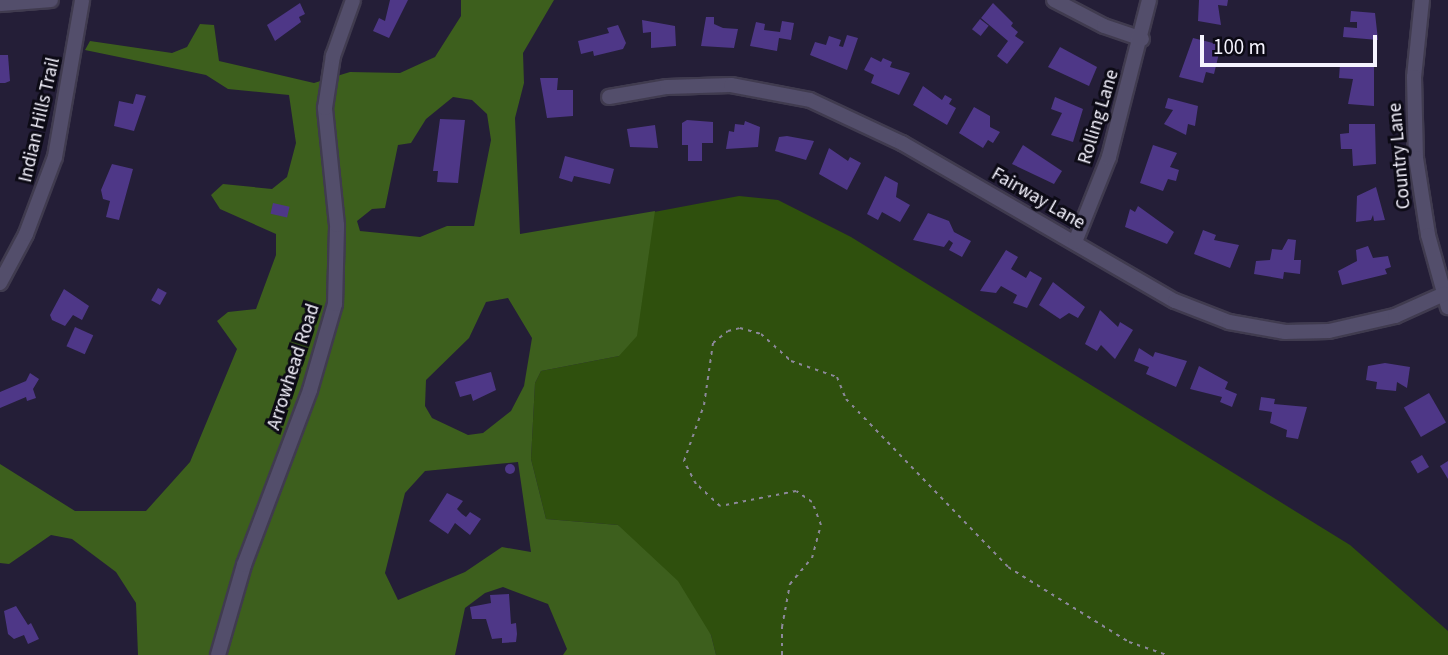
<!DOCTYPE html>
<style>
body{margin:0}
#map{position:relative;width:1448px;height:655px;overflow:hidden;background:#241e37;font-family:"Source Sans 3",sans-serif}
div>[style]{position:absolute}
.green>*{inset:0;background:#2f500d}
.forest>*{inset:0;background:#3d5f1d}
.building>*{inset:0;background:#4e3787;transform-origin:0 0}
.round{border-radius:50%}
.path>*{height:2px;margin-top:-1px;transform-origin:0;background:repeating-linear-gradient(90deg,#8c889a 0 3.5px,transparent 0 8.5px)}
.roads{filter:drop-shadow(2px 0 #403b4f) drop-shadow(-2px 0 #403b4f) drop-shadow(0 2px #403b4f) drop-shadow(0 -2px #403b4f)}
.street>*{height:14px;margin:-7px;padding:0 7px;transform-origin:7px;border-radius:7px;background:#534e6b}
span{translate:-50% -50%;white-space:nowrap;text-align:center;line-height:1.15;-webkit-text-stroke:6px #0c0a15;paint-order:stroke}
.street-label{font-size:19px;color:#f5f3fe}
.scale{position:absolute;left:1200px;top:35px;width:177px;height:32px;box-sizing:border-box;border:4px solid #f5f3fe;border-top:0;padding-left:9px;font-size:21px;line-height:24px;white-space:nowrap;color:#f5f3fe;-webkit-text-stroke:5px #0c0a15;paint-order:stroke}
</style>
<div id="map">
<div class="green">
<i style="clip-path:polygon(739px 196px,778px 200px,851px 237px,1350px 545px,1448px 631px,1448px 655px,716px 655px,711px 635px,618px 525px,546px 519px,531px 459px,535px 383px,541px 371px,619px 356px,654px 212px)"></i>
</div>
<div class="forest">
<i style="clip-path:polygon(evenodd,461px 0,554px 0,523px 53px,524px 83px,515px 118px,520px 234px,655px 211px,637px 336px,619px 356px,541px 371px,535px 383px,531px 459px,546px 519px,618px 525px,678px 581px,711px 635px,716px 655px,563px 655px,567px 649px,548px 604px,503px 587px,485px 593px,465px 608px,455px 655px,138px 655px,136px 603px,116px 572px,72px 539px,51px 535px,9px 564px,0 563px,0 464px,75px 511px,146px 511px,190px 462px,237px 349px,217px 321px,228px 312px,256px 309px,276px 255px,276px 234px,220px 209px,211px 195px,223px 184px,272px 189px,287px 177px,296px 143px,289px 95px,228px 89px,206px 75px,85px 50px,90px 41px,172px 53px,187px 47px,200px 24px,214px 25px,219px 61px,314px 83px,350px 72px,400px 73px,435px 57px,461px 16px,461px 0,453px 97px,472px 100px,487px 114px,491px 140px,474px 226px,447px 226px,420px 237px,360px 231px,357px 221px,372px 209px,385px 208px,398px 145px,411px 143px,426px 119px,453px 97px,461px 0,508px 298px,532px 338px,524px 386px,511px 411px,483px 433px,468px 435px,432px 418px,425px 406px,426px 380px,469px 338px,486px 302px,508px 298px,461px 0,518px 462px,531px 552px,502px 547px,465px 572px,398px 600px,385px 573px,405px 493px,425px 471px,518px 462px)"></i>
</div>
<div class="building">
<i style="clip-path:polygon(390px 0,408px 0,389px 38px,373px 31px,379px 18px,385px 21px)"></i>
<i style="clip-path:polygon(1199px 0,1228px 0,1227px 6px,1218px 5px,1221px 25px,1198px 21px)"></i>
<i style="clip-path:polygon(300px 3px,305px 14px,299px 17px,301px 22px,275px 41px,267px 25px)"></i>
<i style="clip-path:polygon(993px 3px,1013px 23px,1011px 26px,1018px 32px,1015px 36px,1024px 42px,1007px 64px,997px 56px,1008px 41px,981px 18px)"></i>
<i style="clip-path:polygon(1351px 11px,1375px 13px,1378px 40px,1343px 37px,1344px 27px,1357px 28px,1357px 22px,1350px 22px)"></i>
<i style="clip-path:polygon(706px 17px,714px 17px,714px 24px,723px 28px,738px 29px,734px 48px,701px 46px)"></i>
<i style="left:980px;top:19px;width:11px;height:13px;rotate:38deg"></i>
<i style="clip-path:polygon(642px 20px,675px 26px,676px 46px,651px 48px,651px 32px,643px 33px)"></i>
<i style="clip-path:polygon(782px 21px,794px 23px,791px 40px,779px 38px,777px 51px,750px 46px,756px 22px,765px 24px,764px 30px,780px 32px)"></i>
<i style="clip-path:polygon(618px 25px,626px 43px,623px 49px,594px 56px,593px 51px,581px 54px,578px 41px,609px 33px,607px 28px)"></i>
<i style="clip-path:polygon(847px 35px,858px 38px,847px 70px,810px 55px,815px 42px,826px 45px,829px 36px,841px 40px,839px 46px,843px 47px)"></i>
<i style="clip-path:polygon(1193px 38px,1221px 45px,1214px 74px,1206px 72px,1203px 83px,1179px 77px)"></i>
<i style="clip-path:polygon(1060px 47px,1097px 67px,1089px 86px,1048px 67px)"></i>
<i style="clip-path:polygon(0 55px,8px 55px,10px 81px,5px 83px,0 83px)"></i>
<i style="clip-path:polygon(871px 57px,881px 62px,883px 58px,892px 62px,890px 67px,910px 73px,899px 95px,871px 83px,874px 75px,864px 70px)"></i>
<i style="clip-path:polygon(1340px 64px,1374px 66px,1374px 106px,1348px 104px,1353px 79px,1339px 78px)"></i>
<i style="clip-path:polygon(540px 78px,558px 78px,557px 90px,573px 90px,573px 116px,547px 118px)"></i>
<i style="clip-path:polygon(923px 86px,942px 100px,945px 95px,952px 99px,949px 104px,956px 108px,947px 125px,913px 105px)"></i>
<i style="clip-path:polygon(136px 94px,146px 96px,134px 131px,114px 126px,119px 101px,133px 104px)"></i>
<i style="clip-path:polygon(1055px 97px,1083px 109px,1073px 142px,1051px 135px,1062px 113px,1051px 109px)"></i>
<i style="clip-path:polygon(1168px 98px,1198px 106px,1195px 126px,1188px 124px,1186px 135px,1164px 124px,1173px 110px,1165px 108px)"></i>
<i style="clip-path:polygon(974px 107px,990px 116px,990px 127px,1000px 132px,993px 143px,988px 140px,983px 148px,959px 133px)"></i>
<i style="clip-path:polygon(440px 119px,465px 120px,458px 183px,437px 182px,438px 171px,433px 171px)"></i>
<i style="clip-path:polygon(687px 120px,713px 122px,713px 143px,702px 143px,702px 161px,688px 161px,688px 145px,682px 145px,682px 123px)"></i>
<i style="clip-path:polygon(745px 121px,760px 127px,758px 147px,726px 149px,729px 131px,734px 132px,735px 124px,744px 125px)"></i>
<i style="clip-path:polygon(1349px 124px,1375px 124px,1376px 164px,1353px 166px,1352px 149px,1341px 149px,1340px 134px,1349px 133px)"></i>
<i style="clip-path:polygon(655px 125px,658px 148px,630px 147px,627px 129px)"></i>
<i style="clip-path:polygon(787px 136px,814px 141px,806px 160px,775px 151px,779px 137px)"></i>
<i style="clip-path:polygon(1023px 145px,1062px 171px,1054px 184px,1012px 164px)"></i>
<i style="clip-path:polygon(1153px 145px,1177px 153px,1170px 167px,1179px 170px,1176px 181px,1168px 179px,1163px 191px,1140px 183px)"></i>
<i style="clip-path:polygon(829px 148px,848px 161px,850px 157px,861px 163px,847px 190px,819px 174px)"></i>
<i style="clip-path:polygon(565px 156px,614px 169px,610px 184px,574px 176px,572px 182px,559px 178px)"></i>
<i style="clip-path:polygon(112px 164px,133px 169px,119px 220px,106px 217px,110px 201px,103px 199px,101px 190px)"></i>
<i style="clip-path:polygon(885px 176px,898px 183px,896px 197px,910px 205px,900px 222px,882px 212px,878px 220px,867px 214px)"></i>
<i style="clip-path:polygon(1376px 187px,1385px 220px,1374px 221px,1373px 215px,1371px 220px,1356px 222px,1357px 196px)"></i>
<i style="left:273px;top:203px;width:17px;height:11px;rotate:13deg"></i>
<i style="clip-path:polygon(1138px 206px,1174px 232px,1167px 244px,1125px 227px,1130px 209px,1135px 212px)"></i>
<i style="clip-path:polygon(928px 213px,949px 221px,954px 232px,971px 241px,962px 257px,949px 250px,953px 243px,949px 240px,944px 247px,913px 240px)"></i>
<i style="clip-path:polygon(1203px 230px,1216px 235px,1214px 240px,1239px 245px,1230px 268px,1194px 254px)"></i>
<i style="clip-path:polygon(1288px 239px,1296px 240px,1294px 260px,1301px 260px,1300px 274px,1284px 272px,1283px 279px,1254px 274px,1256px 261px,1270px 260px,1272px 249px,1282px 250px)"></i>
<i style="clip-path:polygon(1368px 246px,1373px 258px,1388px 256px,1391px 267px,1385px 269px,1387px 274px,1342px 285px,1338px 271px,1357px 261px,1356px 250px)"></i>
<i style="clip-path:polygon(1006px 250px,1018px 257px,1011px 269px,1026px 278px,1030px 271px,1042px 278px,1027px 308px,1013px 303px,1017px 295px,1001px 286px,996px 293px,980px 291px)"></i>
<i style="clip-path:polygon(1053px 282px,1085px 307px,1078px 318px,1069px 313px,1060px 319px,1039px 305px)"></i>
<i style="left:158px;top:288px;width:10px;height:14px;rotate:29deg"></i>
<i style="clip-path:polygon(64px 289px,89px 306px,82px 320px,73px 315px,65px 326px,52px 320px,50px 315px)"></i>
<i style="clip-path:polygon(1100px 310px,1118px 327px,1120px 322px,1133px 330px,1115px 359px,1101px 345px,1097px 351px,1085px 344px)"></i>
<i style="left:75px;top:327px;width:20px;height:21px;rotate:24deg"></i>
<i style="clip-path:polygon(1139px 348px,1153px 357px,1155px 352px,1187px 361px,1176px 387px,1146px 374px,1149px 367px,1134px 361px)"></i>
<i style="clip-path:polygon(1385px 363px,1410px 367px,1407px 388px,1397px 382px,1396px 391px,1376px 389px,1377px 382px,1366px 380px,1368px 366px)"></i>
<i style="clip-path:polygon(1199px 366px,1228px 382px,1225px 389px,1237px 394px,1232px 407px,1220px 402px,1222px 397px,1190px 389px)"></i>
<i style="clip-path:polygon(491px 372px,496px 390px,473px 401px,471px 394px,460px 397px,455px 382px)"></i>
<i style="clip-path:polygon(30px 373px,39px 379px,33px 389px,36px 398px,27px 401px,26px 397px,0 408px,0 392px,26px 381px)"></i>
<i style="left:1429px;top:393px;width:34px;height:29px;rotate:60deg"></i>
<i style="clip-path:polygon(1261px 397px,1275px 399px,1274px 404px,1307px 407px,1298px 439px,1286px 437px,1287px 430px,1270px 423px,1272px 412px,1259px 410px)"></i>
<i style="left:1422px;top:455px;width:14px;height:13px;rotate:60deg"></i>
<i style="clip-path:polygon(1448px 461px,1448px 479px,1440px 466px)"></i>
<i class="round" style="left:505px;top:464px;width:10px;height:10px"></i>
<i style="clip-path:polygon(447px 493px,463px 501px,457px 509px,462px 514px,466px 517px,470px 512px,481px 519px,470px 535px,455px 523px,448px 534px,429px 521px)"></i>
<i style="clip-path:polygon(509px 594px,511px 624px,516px 623px,517px 634px,516px 642px,502px 643px,502px 638px,492px 639px,486px 619px,472px 619px,470px 607px,491px 603px,490px 595px)"></i>
<i style="clip-path:polygon(16px 606px,28px 625px,31px 623px,39px 639px,28px 644px,24px 635px,14px 639px,8px 634px,4px 611px)"></i>
</div>
<div class="path">
<i style="left:782px;top:655px;width:28px;rotate:-90deg"></i>
<i style="left:782px;top:627px;width:44px;rotate:-79.5deg"></i>
<i style="left:790px;top:584px;width:34px;rotate:-50deg"></i>
<i style="left:812px;top:558px;width:34px;rotate:-75deg"></i>
<i style="left:821px;top:525px;width:25px;rotate:-111deg"></i>
<i style="left:812px;top:502px;width:19px;rotate:-145deg"></i>
<i style="left:796px;top:491px;width:77px;rotate:168.8deg"></i>
<i style="left:720px;top:506px;width:33px;rotate:-137deg"></i>
<i style="left:696px;top:484px;width:26px;rotate:-118deg"></i>
<i style="left:684px;top:461px;width:59px;rotate:-70.3deg"></i>
<i style="left:704px;top:405px;width:63px;rotate:-81.7deg"></i>
<i style="left:713px;top:343px;width:19px;rotate:-39deg"></i>
<i style="left:728px;top:331px;width:12px;rotate:-14deg"></i>
<i style="left:740px;top:328px;width:22px;rotate:16deg"></i>
<i style="left:761px;top:334px;width:40px;rotate:42deg"></i>
<i style="left:791px;top:361px;width:49px;rotate:19.2deg"></i>
<i style="left:837px;top:377px;width:24px;rotate:68deg"></i>
<i style="left:846px;top:399px;width:233px;rotate:46deg"></i>
<i style="left:1008px;top:567px;width:142px;rotate:31.8deg"></i>
<i style="left:1129px;top:642px;width:39px;rotate:19deg"></i>
</div>
<div class="roads">
<div class="street">
<i style="left:1054px;top:0;width:56px;rotate:27.5deg"></i>
<i style="left:1104px;top:26px;width:40px;rotate:18.9deg"></i>
<i style="left:1422px;top:0;width:77px;rotate:95.9deg"></i>
<i style="left:1414px;top:77px;width:81px;rotate:88.6deg"></i>
<i style="left:1416px;top:158px;width:78px;rotate:81.1deg"></i>
<i style="left:1428px;top:235px;width:75px;rotate:74.5deg"></i>
<i style="left:0;top:4px;width:51px;rotate:-4.5deg"></i>
<i style="left:609px;top:97px;width:59px;rotate:-9.8deg"></i>
<i style="left:667px;top:87px;width:64px;rotate:-1.8deg"></i>
<i style="left:731px;top:85px;width:80px;rotate:10.8deg"></i>
<i style="left:810px;top:100px;width:102px;rotate:25.1deg"></i>
<i style="left:902px;top:143px;width:315px;rotate:30.1deg"></i>
<i style="left:1175px;top:301px;width:58px;rotate:21.3deg"></i>
<i style="left:1229px;top:322px;width:57px;rotate:10.1deg"></i>
<i style="left:1285px;top:332px;width:44px;rotate:-1.3deg"></i>
<i style="left:1329px;top:331px;width:68px;rotate:-12.8deg"></i>
<i style="left:1395px;top:316px;width:54px;rotate:-24.2deg"></i>
<i style="left:1075px;top:242px;width:92px;rotate:-68.2deg"></i>
<i style="left:1109px;top:157px;width:162px;rotate:-75.7deg"></i>
<i style="left:0;top:283px;width:55px;rotate:-62deg"></i>
<i style="left:26px;top:234px;width:82px;rotate:-69.4deg"></i>
<i style="left:55px;top:157px;width:159px;rotate:-80.2deg"></i>
<i style="left:218px;top:655px;width:94px;rotate:-73.9deg"></i>
<i style="left:244px;top:565px;width:187px;rotate:-69.3deg"></i>
<i style="left:310px;top:390px;width:90px;rotate:-73.8deg"></i>
<i style="left:335px;top:304px;width:79px;rotate:-88.5deg"></i>
<i style="left:337px;top:225px;width:118px;rotate:-95.9deg"></i>
<i style="left:325px;top:108px;width:53px;rotate:-81.3deg"></i>
<i style="left:333px;top:56px;width:59px;rotate:-70.3deg"></i>
</div>
</div>
<div class="street-label">
<span style="left:1099px;top:117px;rotate:-73deg">Rolling Lane</span>
<span style="left:40px;top:120px;rotate:-77deg">Indian Hills Trail</span>
<span style="left:1400px;top:156px;rotate:-95deg">Country Lane</span>
<span style="left:1038px;top:199px;rotate:30deg">Fairway Lane</span>
<span style="left:294px;top:367px;rotate:-72deg">Arrowhead Road</span>
</div>
<div class="scale">100 m</div>
</div>
